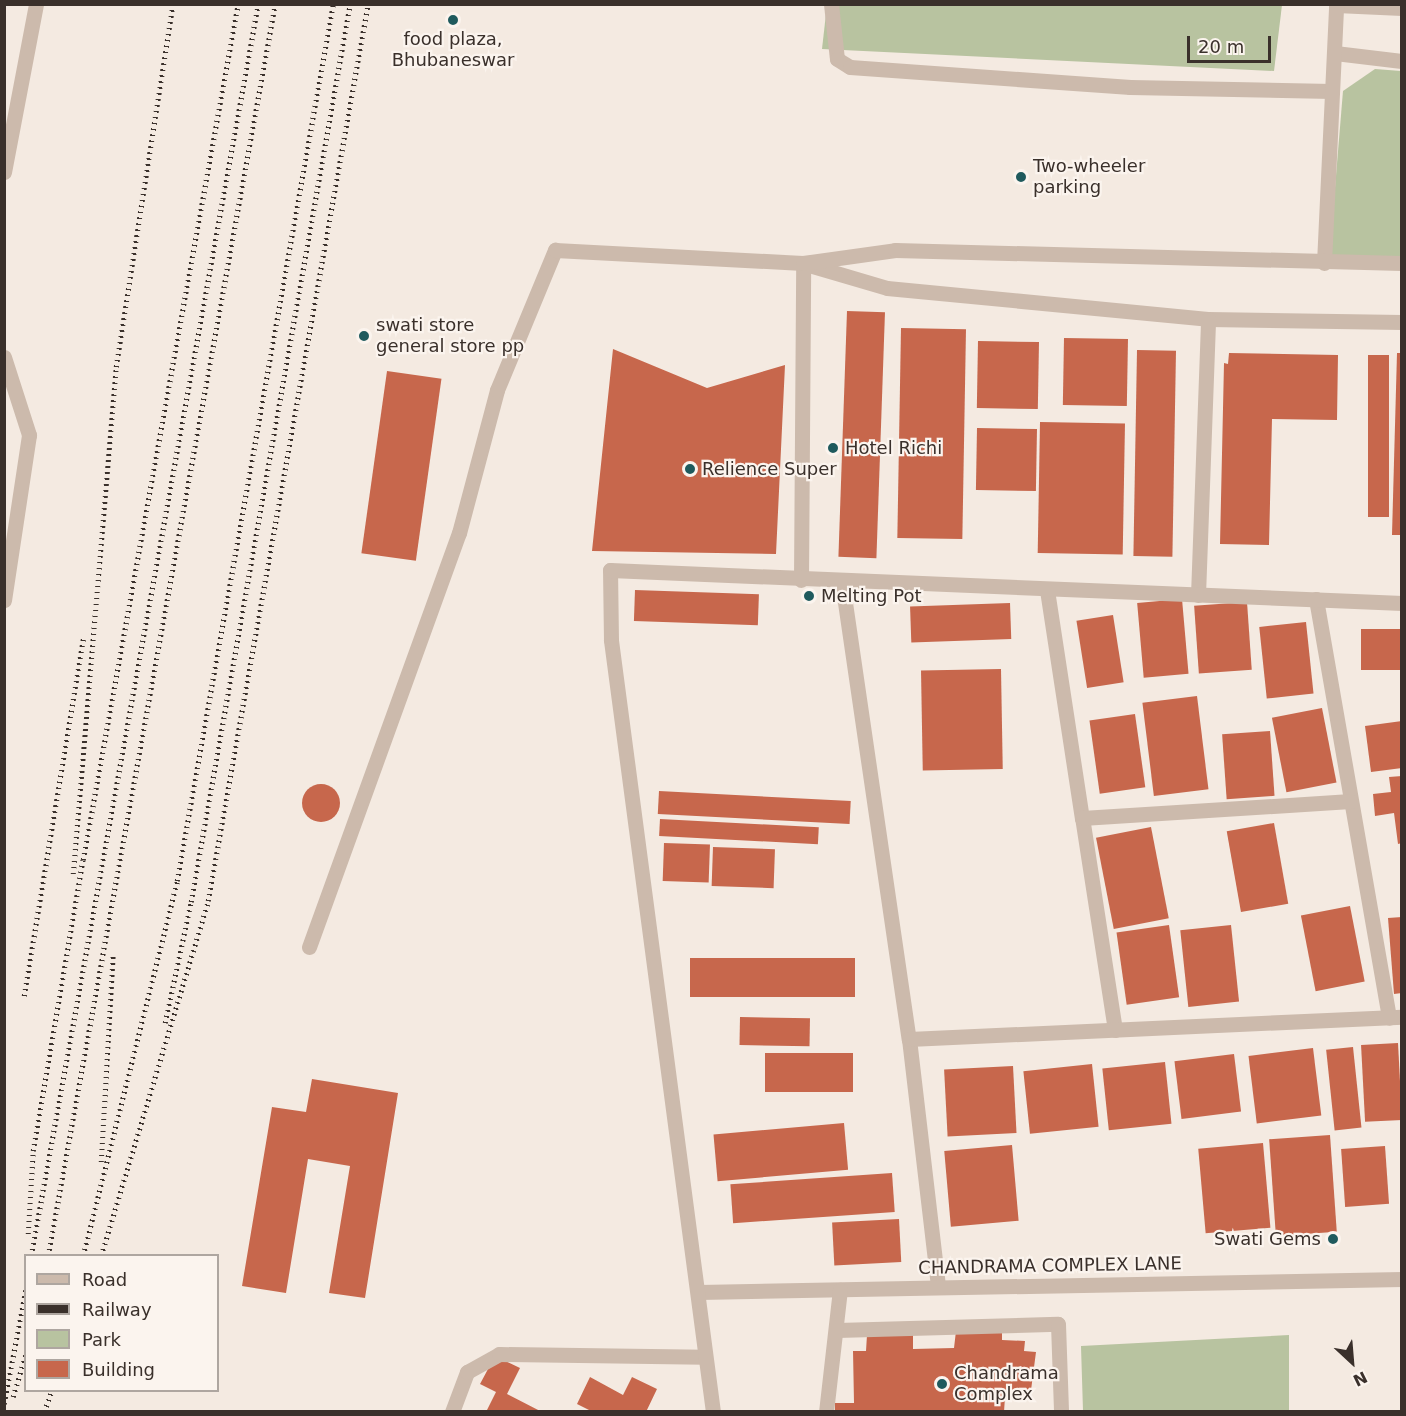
<!DOCTYPE html>
<style>
body{margin:0}
#map{position:relative;width:1406px;height:1416px;overflow:hidden;background:#f4eae1;font-family:"DejaVu Sans",sans-serif}
div>[style]{position:absolute}
.green>*{inset:0;background:#b8c3a0}
.building>*{inset:0;background:#c7674c;transform-origin:0 0}
.round{border-radius:50%}
.minor>*{height:15px;margin:-7.5px;padding:0 7.5px;transform-origin:7.5px;border-radius:7.5px;background:#ccbaac}
.rail>*{height:4.5px;margin-top:-2.25px;transform-origin:0;background:repeating-linear-gradient(90deg,#3a302b 0 1.5px,transparent 0 6px)}
.dots>*{width:16px;height:16px;translate:-50% -50%;box-sizing:border-box;border:3px solid #fbf4ee;border-radius:50%}
span{translate:-50% -50%;white-space:nowrap;text-align:center;line-height:1.15;-webkit-text-stroke:4.5px #fbf4ee;paint-order:stroke}
.poi-label{font-size:18px;color:#3a302b}
.left{translate:0 -50%;text-align:left}
.right{translate:-100% -50%;text-align:right}
.street-label{font-size:18px;color:#3a302b}
.frame{position:absolute;inset:0;border:6px solid #3a302b;pointer-events:none}
.legend{position:absolute;left:24px;top:1254px;width:195px;height:138px;box-sizing:border-box;background:#fbf4ee;border:2px solid #aea6a0;margin:0;padding:8px 10px;list-style:none;font-size:18px;color:#3a302b}
.legend li{display:flex;align-items:center;gap:12px;height:30px}
.legend b{width:30px;border:2px solid #aea6a0}
.north{position:absolute;left:1322px;top:1332px;width:60px;height:60px;-webkit-text-stroke:4px #fbf4ee;paint-order:stroke;rotate:154deg;font-size:16px;font-weight:700;line-height:24px;text-align:center;color:#3a302b}
.north::after{content:'';display:block;margin:auto;width:21px;height:27px;background:#3a302b;clip-path:polygon(50% 0,100% 100%,50% 72%,0 100%)}
.scale{position:absolute;left:1187px;top:36px;width:84px;height:27px;box-sizing:border-box;border:3px solid #3a302b;border-top:0;padding-left:8px;font-size:18px;line-height:21px;white-space:nowrap;color:#3a302b;-webkit-text-stroke:4px #fbf4ee;paint-order:stroke}
</style>
<div id="map">
<div class="green">
<i style="clip-path:polygon(827px 5px,1282px 5px,1274px 71px,822px 49px)"></i>
<i style="clip-path:polygon(1375px 69px,1401px 71px,1401px 266px,1329px 260px,1343px 91px)"></i>
<i style="clip-path:polygon(1289px 1335px,1289px 1411px,1083px 1411px,1081px 1346px)"></i>
</div>
<div class="building">
<i style="left:847px;top:311px;width:38px;height:246px;rotate:2deg"></i>
<i style="left:901px;top:328px;width:65px;height:210px;rotate:1deg"></i>
<i style="left:1064px;top:338px;width:64px;height:67px;rotate:1deg"></i>
<i style="left:978px;top:341px;width:61px;height:67px;rotate:1deg"></i>
<i style="clip-path:polygon(613px 349px,707px 388px,785px 365px,776px 554px,592px 551px)"></i>
<i style="left:1137px;top:350px;width:39px;height:206px;rotate:1deg"></i>
<i style="clip-path:polygon(1229px 353px,1338px 355px,1337px 420px,1272px 419px,1269px 545px,1220px 544px,1224px 363px,1228px 364px)"></i>
<i style="clip-path:polygon(1397px 353px,1402px 353px,1402px 535px,1392px 535px)"></i>
<i style="left:1368px;top:355px;width:21px;height:162px"></i>
<i style="left:387px;top:371px;width:55px;height:184px;rotate:8deg"></i>
<i style="left:1040px;top:422px;width:85px;height:131px;rotate:1deg"></i>
<i style="left:977px;top:428px;width:60px;height:62px;rotate:1deg"></i>
<i style="left:635px;top:590px;width:124px;height:31px;rotate:2deg"></i>
<i style="left:1182px;top:599px;width:75px;height:45px;rotate:85deg"></i>
<i style="left:1247px;top:602px;width:68px;height:53px;rotate:86deg"></i>
<i style="left:1010px;top:603px;width:36px;height:100px;rotate:88deg"></i>
<i style="left:1113px;top:615px;width:68px;height:37px;rotate:81deg"></i>
<i style="left:1306px;top:622px;width:72px;height:47px;rotate:84deg"></i>
<i style="left:1361px;top:629px;width:41px;height:41px"></i>
<i style="left:1001px;top:669px;width:100px;height:80px;rotate:89deg"></i>
<i style="left:1197px;top:696px;width:94px;height:55px;rotate:83deg"></i>
<i style="left:1322px;top:708px;width:76px;height:51px;rotate:79deg"></i>
<i style="left:1135px;top:714px;width:74px;height:46px;rotate:82deg"></i>
<i style="clip-path:polygon(1402px 721px,1402px 768px,1371px 772px,1365px 726px)"></i>
<i style="left:1270px;top:731px;width:65px;height:48px;rotate:86deg"></i>
<i style="clip-path:polygon(1402px 776px,1402px 843px,1398px 844px,1394px 813px,1375px 816px,1373px 794px,1391px 792px,1389px 777px)"></i>
<i class="round" style="left:302px;top:784px;width:38px;height:38px"></i>
<i style="left:659px;top:791px;width:192px;height:23px;rotate:3deg"></i>
<i style="left:660px;top:819px;width:159px;height:17px;rotate:3deg"></i>
<i style="left:1274px;top:823px;width:82px;height:48px;rotate:80deg"></i>
<i style="left:1151px;top:827px;width:93px;height:56px;rotate:79deg"></i>
<i style="left:664px;top:843px;width:46px;height:38px;rotate:2deg"></i>
<i style="left:713px;top:847px;width:62px;height:39px;rotate:2deg"></i>
<i style="left:1350px;top:906px;width:77px;height:50px;rotate:79deg"></i>
<i style="clip-path:polygon(1402px 917px,1402px 993px,1394px 994px,1388px 918px)"></i>
<i style="left:1169px;top:925px;width:73px;height:53px;rotate:82deg"></i>
<i style="left:1231px;top:925px;width:77px;height:51px;rotate:84deg"></i>
<i style="left:690px;top:958px;width:165px;height:39px"></i>
<i style="left:740px;top:1017px;width:70px;height:28px;rotate:1deg"></i>
<i style="left:1398px;top:1043px;width:77px;height:37px;rotate:87deg"></i>
<i style="left:1353px;top:1047px;width:81px;height:27px;rotate:84deg"></i>
<i style="left:1313px;top:1048px;width:68px;height:65px;rotate:83deg"></i>
<i style="left:853px;top:1053px;width:39px;height:88px;rotate:90deg"></i>
<i style="left:1234px;top:1054px;width:58px;height:60px;rotate:83deg"></i>
<i style="left:1165px;top:1062px;width:62px;height:63px;rotate:84deg"></i>
<i style="left:1092px;top:1064px;width:63px;height:69px;rotate:84deg"></i>
<i style="left:1013px;top:1066px;width:67px;height:69px;rotate:87deg"></i>
<i style="clip-path:polygon(312px 1079px,398px 1093px,365px 1298px,329px 1293px,350px 1166px,308px 1159px,286px 1293px,242px 1286px,272px 1107px,306px 1112px)"></i>
<i style="left:844px;top:1123px;width:47px;height:131px;rotate:85deg"></i>
<i style="left:1330px;top:1135px;width:97px;height:61px;rotate:86deg"></i>
<i style="left:1263px;top:1143px;width:85px;height:65px;rotate:85deg"></i>
<i style="left:1012px;top:1145px;width:76px;height:68px;rotate:85deg"></i>
<i style="left:1385px;top:1146px;width:58px;height:44px;rotate:86deg"></i>
<i style="left:892px;top:1173px;width:39px;height:162px;rotate:86deg"></i>
<i style="left:899px;top:1219px;width:43px;height:67px;rotate:87deg"></i>
<i style="clip-path:polygon(956px 1331px,1002px 1332px,1002px 1340px,1025px 1341px,1024px 1351px,1036px 1352px,1030px 1398px,1005px 1397px,1004px 1412px,835px 1412px,835px 1403px,854px 1403px,853px 1351px,866px 1351px,867px 1335px,913px 1335px,913px 1349px,954px 1348px)"></i>
<i style="clip-path:polygon(495px 1356px,520px 1368px,507px 1394px,542px 1412px,486px 1412px,496px 1392px,480px 1384px)"></i>
<i style="clip-path:polygon(590px 1377px,623px 1395px,632px 1377px,657px 1389px,646px 1412px,593px 1412px,577px 1404px)"></i>
</div>
<div class="minor">
<i style="left:831px;top:4px;width:55px;rotate:83.8deg"></i>
<i style="left:837px;top:59px;width:15px;rotate:32deg"></i>
<i style="left:850px;top:67px;width:281px;rotate:4.1deg"></i>
<i style="left:1130px;top:87px;width:202px;rotate:1.1deg"></i>
<i style="left:1336px;top:5px;width:66px;rotate:2.6deg"></i>
<i style="left:1335px;top:53px;width:67px;rotate:6.8deg"></i>
<i style="left:4px;top:172px;width:171px;rotate:-79.2deg"></i>
<i style="left:1324px;top:263px;width:259px;rotate:-87.3deg"></i>
<i style="left:809px;top:265px;width:81px;rotate:16.4deg"></i>
<i style="left:887px;top:288px;width:322px;rotate:5.5deg"></i>
<i style="left:1208px;top:319px;width:194px;rotate:0.9deg"></i>
<i style="left:4px;top:357px;width:82px;rotate:72.2deg"></i>
<i style="left:29px;top:435px;width:167px;rotate:98.6deg"></i>
<i style="left:801px;top:580px;width:317px;rotate:-89.6deg"></i>
<i style="left:842px;top:582px;width:462px;rotate:81.7deg"></i>
<i style="left:909px;top:1039px;width:249px;rotate:83.3deg"></i>
<i style="left:1047px;top:590px;width:231px;rotate:81.3deg"></i>
<i style="left:1198px;top:595px;width:276px;rotate:-87.9deg"></i>
<i style="left:1316px;top:599px;width:425px;rotate:80.1deg"></i>
<i style="left:309px;top:947px;width:440px;rotate:-70.1deg"></i>
<i style="left:459px;top:533px;width:148px;rotate:-75.1deg"></i>
<i style="left:497px;top:390px;width:152px;rotate:-67.5deg"></i>
<i style="left:555px;top:250px;width:248px;rotate:3deg"></i>
<i style="left:803px;top:263px;width:93px;rotate:-8deg"></i>
<i style="left:895px;top:250px;width:507px;rotate:1.47deg"></i>
<i style="left:1115px;top:1030px;width:215px;rotate:-98.8deg"></i>
<i style="left:1082px;top:818px;width:269px;rotate:-3.6deg"></i>
<i style="left:909px;top:1039px;width:493px;rotate:-2.6deg"></i>
<i style="left:699px;top:1292px;width:703px;rotate:-1.06deg"></i>
<i style="left:837px;top:1330px;width:221px;rotate:-1.6deg"></i>
<i style="left:1058px;top:1324px;width:88px;rotate:88deg"></i>
<i style="left:452px;top:1412px;width:43px;rotate:-69.4deg"></i>
<i style="left:467px;top:1372px;width:37px;rotate:-29deg"></i>
<i style="left:499px;top:1354px;width:205px;rotate:0.8deg"></i>
<i style="left:713px;top:1412px;width:779px;rotate:-97.53deg"></i>
<i style="left:611px;top:640px;width:70px;rotate:-90.8deg"></i>
<i style="left:610px;top:570px;width:793px;rotate:2.39deg"></i>
<i style="left:826px;top:1412px;width:123px;rotate:-83.5deg"></i>
</div>
<div class="rail">
<i style="left:73px;top:874px;width:509px;rotate:-85.15deg"></i>
<i style="left:116px;top:367px;width:367px;rotate:-81.1deg"></i>
<i style="left:24px;top:996px;width:362px;rotate:-80.6deg"></i>
<i style="left:165px;top:1023px;width:124px;rotate:-77.9deg"></i>
<i style="left:191px;top:902px;width:912px;rotate:-79.96deg"></i>
<i style="left:101px;top:1162px;width:207px;rotate:-86.7deg"></i>
<i style="left:28px;top:1234px;width:83px;rotate:-86.6deg"></i>
<i style="left:33px;top:1151px;width:295px;rotate:-80.3deg"></i>
<i style="left:83px;top:860px;width:870px;rotate:-79.74deg"></i>
<i style="left:31px;top:1256px;width:1272px;rotate:-79.72deg"></i>
<i style="left:48px;top:1256px;width:1272px;rotate:-79.72deg"></i>
<i style="left:83px;top:1256px;width:387px;rotate:-75.9deg"></i>
<i style="left:177px;top:881px;width:891px;rotate:-79.91deg"></i>
<i style="left:101px;top:1256px;width:371px;rotate:-73.2deg"></i>
<i style="left:208px;top:901px;width:911px;rotate:-79.89deg"></i>
<i style="left:13px;top:1397px;width:46px;rotate:-73.5deg"></i>
<i style="left:4px;top:1404px;width:118px;rotate:-79.3deg"></i>
<i style="left:44px;top:1412px;width:23px;rotate:-70deg"></i>
</div>
<div class="dots">
<i style="left:453px;top:20px;background:#1f5a5d"></i>
<i style="left:1021px;top:177px;background:#1f5a5d"></i>
<i style="left:364px;top:336px;background:#1f5a5d"></i>
<i style="left:833px;top:448px;background:#1f5a5d"></i>
<i style="left:690px;top:469px;background:#1f5a5d"></i>
<i style="left:809px;top:596px;background:#1f5a5d"></i>
<i style="left:1333px;top:1239px;background:#1f5a5d"></i>
<i style="left:942px;top:1384px;background:#1f5a5d"></i>
</div>
<div class="poi-label">
<span style="left:453px;top:50px">food plaza,<br>Bhubaneswar</span>
<span class="left" style="left:1033px;top:177px">Two-wheeler<br>parking</span>
<span class="left" style="left:376px;top:336px">swati store<br>general store pp</span>
<span class="left" style="left:845px;top:448px">Hotel Richi</span>
<span class="left" style="left:702px;top:469px">Relience Super</span>
<span class="left" style="left:821px;top:596px">Melting Pot</span>
<span class="right" style="left:1321px;top:1239px">Swati Gems</span>
<span class="left" style="left:954px;top:1384px">Chandrama<br>Complex</span>
</div>
<div class="street-label">
<span style="left:1050px;top:1266px;rotate:-1deg">CHANDRAMA COMPLEX LANE</span>
</div>
<div class="frame"></div>
<ul class="legend">
<li><b style="height:8px;background:#ccbaac"></b>Road</li>
<li><b style="height:8px;background:#3a302b"></b>Railway</li>
<li><b style="height:16px;background:#b8c3a0"></b>Park</li>
<li><b style="height:16px;background:#c7674c"></b>Building</li>
</ul>
<div class="north">N</div>
<div class="scale">20 m</div>
</div>
